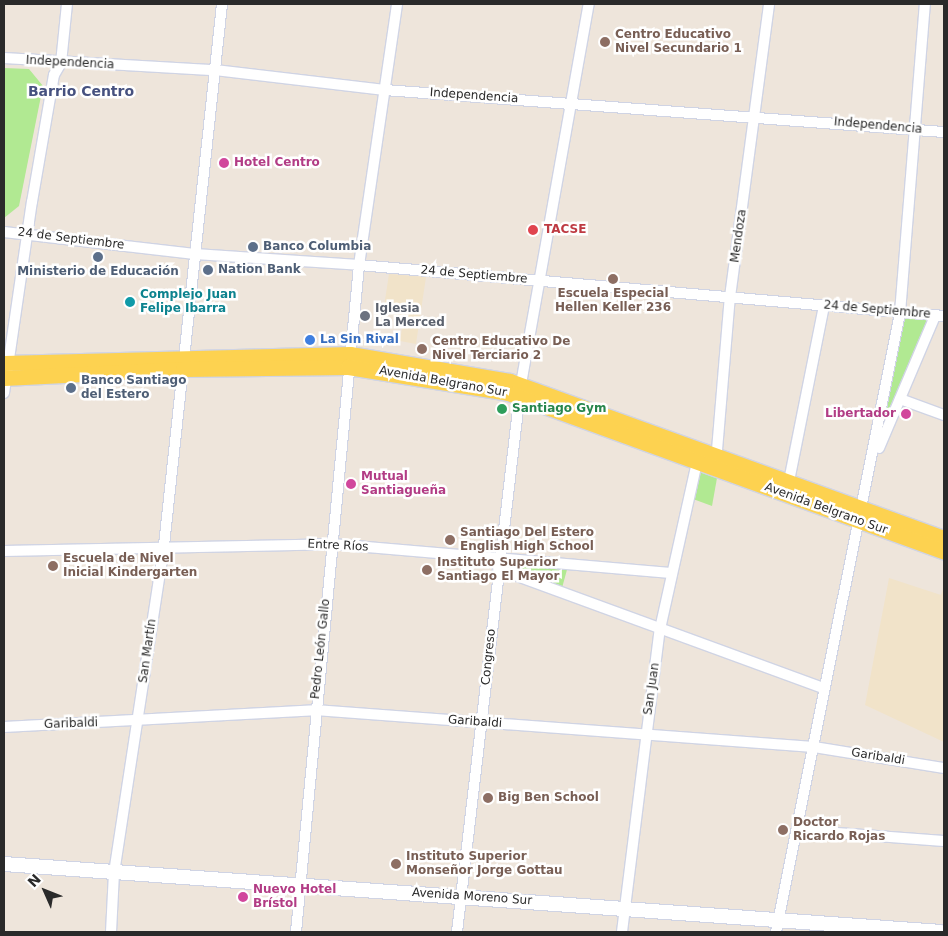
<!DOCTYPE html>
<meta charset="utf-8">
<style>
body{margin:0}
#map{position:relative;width:948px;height:936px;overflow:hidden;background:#eee5db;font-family:"DejaVu Sans",sans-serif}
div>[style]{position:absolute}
.education>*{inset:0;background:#f1e3c9}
.green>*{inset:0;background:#b1e992}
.roads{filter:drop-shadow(1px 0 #d0d4e4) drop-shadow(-1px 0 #d0d4e4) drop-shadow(0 1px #d0d4e4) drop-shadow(0 -1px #d0d4e4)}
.street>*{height:10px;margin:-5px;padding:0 5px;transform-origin:5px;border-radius:5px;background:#fff}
.secondary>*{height:14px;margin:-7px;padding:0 7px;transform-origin:7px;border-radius:7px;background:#fff}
.primary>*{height:15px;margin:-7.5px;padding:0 7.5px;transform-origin:7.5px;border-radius:7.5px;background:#fdd250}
.dots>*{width:14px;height:14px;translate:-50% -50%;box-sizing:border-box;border:2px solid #fff;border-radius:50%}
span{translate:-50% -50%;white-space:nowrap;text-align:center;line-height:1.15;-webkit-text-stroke:5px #fff;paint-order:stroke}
.education-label{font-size:12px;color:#785e54;font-weight:700}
.left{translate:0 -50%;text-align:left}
.street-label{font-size:12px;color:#2a2a2a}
.hotel-label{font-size:12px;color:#b23c85;font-weight:700}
.right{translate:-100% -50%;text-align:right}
.health-label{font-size:12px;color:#be3a42;font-weight:700}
.service-label{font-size:12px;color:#4e5e75;font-weight:700}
.culture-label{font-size:12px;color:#0d838f;font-weight:700}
.worship-label{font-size:12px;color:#5b616d;font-weight:700}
.shop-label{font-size:12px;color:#366cbe;font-weight:700}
.leisure-label{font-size:12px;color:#27864d;font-weight:700}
.neighbourhood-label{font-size:14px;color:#46517f;font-weight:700}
.frame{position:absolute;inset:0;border:5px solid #2a2a2a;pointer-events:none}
.north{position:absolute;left:20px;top:866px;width:50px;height:50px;-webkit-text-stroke:4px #fff;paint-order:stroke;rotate:314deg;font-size:14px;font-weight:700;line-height:20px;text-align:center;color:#2a2a2a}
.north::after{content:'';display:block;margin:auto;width:18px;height:22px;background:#2a2a2a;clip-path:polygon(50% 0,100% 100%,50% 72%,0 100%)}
</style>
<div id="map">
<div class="education">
<i style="clip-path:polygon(389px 274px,426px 277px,416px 344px,400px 341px,404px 316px,383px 313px)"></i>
<i style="clip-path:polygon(889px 578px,941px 595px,944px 586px,944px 742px,865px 705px)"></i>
</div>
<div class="green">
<i style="clip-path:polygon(4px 68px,29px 69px,43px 86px,19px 206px,4px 218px)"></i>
<i style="clip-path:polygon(902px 317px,929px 320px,882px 434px,879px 433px)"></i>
<i style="clip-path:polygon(700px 470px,717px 478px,712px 506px,693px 499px)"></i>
<i style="clip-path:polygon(508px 561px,568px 566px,562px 588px,507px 565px)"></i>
</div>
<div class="roads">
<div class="street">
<i style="left:4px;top:58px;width:211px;rotate:3.3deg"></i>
<i style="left:215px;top:70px;width:171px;rotate:6.7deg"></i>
<i style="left:385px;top:90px;width:561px;rotate:4.3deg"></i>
<i style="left:4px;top:232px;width:192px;rotate:6.6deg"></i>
<i style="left:195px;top:254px;width:164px;rotate:3.8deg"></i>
<i style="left:359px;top:265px;width:587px;rotate:4.98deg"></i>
<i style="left:4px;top:393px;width:193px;rotate:-81.7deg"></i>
<i style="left:32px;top:202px;width:129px;rotate:-80.2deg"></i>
<i style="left:54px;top:75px;width:14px;rotate:-60deg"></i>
<i style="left:61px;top:63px;width:59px;rotate:-84.2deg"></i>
<i style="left:900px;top:399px;width:47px;rotate:20deg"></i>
<i style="left:879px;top:448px;width:143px;rotate:-67deg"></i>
<i style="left:716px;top:462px;width:166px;rotate:-85.2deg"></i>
<i style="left:730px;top:297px;width:296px;rotate:-82.4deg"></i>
<i style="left:789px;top:481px;width:178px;rotate:-78.7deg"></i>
<i style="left:4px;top:551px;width:328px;rotate:-1.2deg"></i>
<i style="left:332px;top:544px;width:340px;rotate:4.9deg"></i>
<i style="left:498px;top:569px;width:347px;rotate:20.1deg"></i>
<i style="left:4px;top:727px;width:311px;rotate:-3.1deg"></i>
<i style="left:315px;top:710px;width:500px;rotate:4.24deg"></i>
<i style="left:814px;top:747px;width:132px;rotate:9.2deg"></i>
<i style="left:797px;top:830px;width:147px;rotate:4.3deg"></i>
<i style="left:111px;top:932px;width:59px;rotate:-87.1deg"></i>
<i style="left:114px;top:873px;width:332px;rotate:-81.3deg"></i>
<i style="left:164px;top:545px;width:544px;rotate:-83.88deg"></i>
<i style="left:296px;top:932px;width:670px;rotate:-84.6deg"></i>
<i style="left:359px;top:265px;width:264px;rotate:-81.7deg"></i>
<i style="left:457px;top:932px;width:552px;rotate:-83.34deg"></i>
<i style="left:521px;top:384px;width:386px;rotate:-79.9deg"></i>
<i style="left:622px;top:932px;width:305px;rotate:-82.9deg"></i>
<i style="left:660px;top:629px;width:176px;rotate:-77.5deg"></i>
<i style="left:776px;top:932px;width:631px;rotate:-78.67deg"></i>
<i style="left:900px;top:313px;width:310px;rotate:-85.4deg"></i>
</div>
<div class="secondary">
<i style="left:4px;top:864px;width:939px;rotate:4.15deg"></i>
</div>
<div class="primary">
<i style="left:4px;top:363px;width:346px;rotate:-1.5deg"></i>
<i style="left:350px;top:354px;width:162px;rotate:9.6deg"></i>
<i style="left:510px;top:381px;width:462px;rotate:19.9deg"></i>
<i style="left:4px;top:378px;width:179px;rotate:-2.9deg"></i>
<i style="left:183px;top:369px;width:165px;rotate:-0.7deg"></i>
<i style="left:348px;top:367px;width:162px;rotate:9.2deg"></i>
<i style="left:508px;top:393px;width:464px;rotate:20deg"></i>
</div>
</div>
<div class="dots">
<i style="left:605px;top:42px;background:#8d6e63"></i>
<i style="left:224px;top:163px;background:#d1479c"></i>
<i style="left:533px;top:230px;background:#e0444e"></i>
<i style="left:253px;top:247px;background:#5c6f8a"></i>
<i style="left:98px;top:257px;background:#5c6f8a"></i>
<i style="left:208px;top:270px;background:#5c6f8a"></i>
<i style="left:613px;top:279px;background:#8d6e63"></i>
<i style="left:130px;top:302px;background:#0f9aa8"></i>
<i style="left:365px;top:316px;background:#6b7280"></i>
<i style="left:310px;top:340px;background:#3f7fe0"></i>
<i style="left:422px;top:349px;background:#8d6e63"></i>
<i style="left:71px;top:388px;background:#5c6f8a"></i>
<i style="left:502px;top:409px;background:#2e9e5b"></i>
<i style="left:906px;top:414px;background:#d1479c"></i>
<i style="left:351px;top:484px;background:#d1479c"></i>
<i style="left:450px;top:540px;background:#8d6e63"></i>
<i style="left:53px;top:566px;background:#8d6e63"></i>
<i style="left:427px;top:570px;background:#8d6e63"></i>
<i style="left:488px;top:798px;background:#8d6e63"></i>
<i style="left:783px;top:830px;background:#8d6e63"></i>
<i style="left:396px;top:864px;background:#8d6e63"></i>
<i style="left:243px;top:897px;background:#d1479c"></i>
</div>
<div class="education-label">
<span class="left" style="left:615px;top:42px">Centro Educativo<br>Nivel Secundario 1</span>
<span style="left:613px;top:301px">Escuela Especial<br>Hellen Keller 236</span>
<span class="left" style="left:432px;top:349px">Centro Educativo De<br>Nivel Terciario 2</span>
<span class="left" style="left:460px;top:540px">Santiago Del Estero<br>English High School</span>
<span class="left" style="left:63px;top:566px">Escuela de Nivel<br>Inicial Kindergarten</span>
<span class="left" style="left:437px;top:570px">Instituto Superior<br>Santiago El Mayor</span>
<span class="left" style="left:498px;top:798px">Big Ben School</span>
<span class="left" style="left:793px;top:830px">Doctor<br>Ricardo Rojas</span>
<span class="left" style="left:406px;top:864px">Instituto Superior<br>Monseñor Jorge Gottau</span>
</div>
<div class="street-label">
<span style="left:70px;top:63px;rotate:3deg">Independencia</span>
<span style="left:474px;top:96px;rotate:4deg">Independencia</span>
<span style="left:878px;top:126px;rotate:5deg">Independencia</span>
<span style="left:739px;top:236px;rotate:-82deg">Mendoza</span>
<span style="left:71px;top:239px;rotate:7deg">24 de Septiembre</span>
<span style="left:474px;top:275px;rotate:5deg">24 de Septiembre</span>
<span style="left:877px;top:310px;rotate:5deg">24 de Septiembre</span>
<span style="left:443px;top:382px;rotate:10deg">Avenida Belgrano Sur</span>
<span style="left:826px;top:509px;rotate:20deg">Avenida Belgrano Sur</span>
<span style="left:338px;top:546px;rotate:3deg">Entre Ríos</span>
<span style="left:321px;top:649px;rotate:-84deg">Pedro León Gallo</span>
<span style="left:148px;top:651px;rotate:-82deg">San Martín</span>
<span style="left:489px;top:657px;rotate:-84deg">Congreso</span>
<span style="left:652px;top:689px;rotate:-82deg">San Juan</span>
<span style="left:475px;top:722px;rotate:4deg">Garibaldi</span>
<span style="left:71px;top:724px;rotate:-2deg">Garibaldi</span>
<span style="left:878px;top:757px;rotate:9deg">Garibaldi</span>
<span style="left:472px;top:897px;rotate:4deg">Avenida Moreno Sur</span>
</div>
<div class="hotel-label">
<span class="left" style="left:234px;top:163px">Hotel Centro</span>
<span class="right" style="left:896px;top:414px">Libertador</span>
<span class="left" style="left:361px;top:484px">Mutual<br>Santiagueña</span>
<span class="left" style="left:253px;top:897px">Nuevo Hotel<br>Brístol</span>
</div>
<div class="health-label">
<span class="left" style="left:544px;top:230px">TACSE</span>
</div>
<div class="service-label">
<span class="left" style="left:263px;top:247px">Banco Columbia</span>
<span class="left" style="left:218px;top:270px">Nation Bank</span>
<span style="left:98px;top:272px">Ministerio de Educación</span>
<span class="left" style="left:81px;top:388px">Banco Santiago<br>del Estero</span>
</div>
<div class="culture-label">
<span class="left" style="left:140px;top:302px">Complejo Juan<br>Felipe Ibarra</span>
</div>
<div class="worship-label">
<span class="left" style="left:375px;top:316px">Iglesia<br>La Merced</span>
</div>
<div class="shop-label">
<span class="left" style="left:320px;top:340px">La Sin Rival</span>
</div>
<div class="leisure-label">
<span class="left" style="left:512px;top:409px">Santiago Gym</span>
</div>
<div class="neighbourhood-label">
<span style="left:81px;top:91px">Barrio Centro</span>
</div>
<div class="frame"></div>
<div class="north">N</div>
</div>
